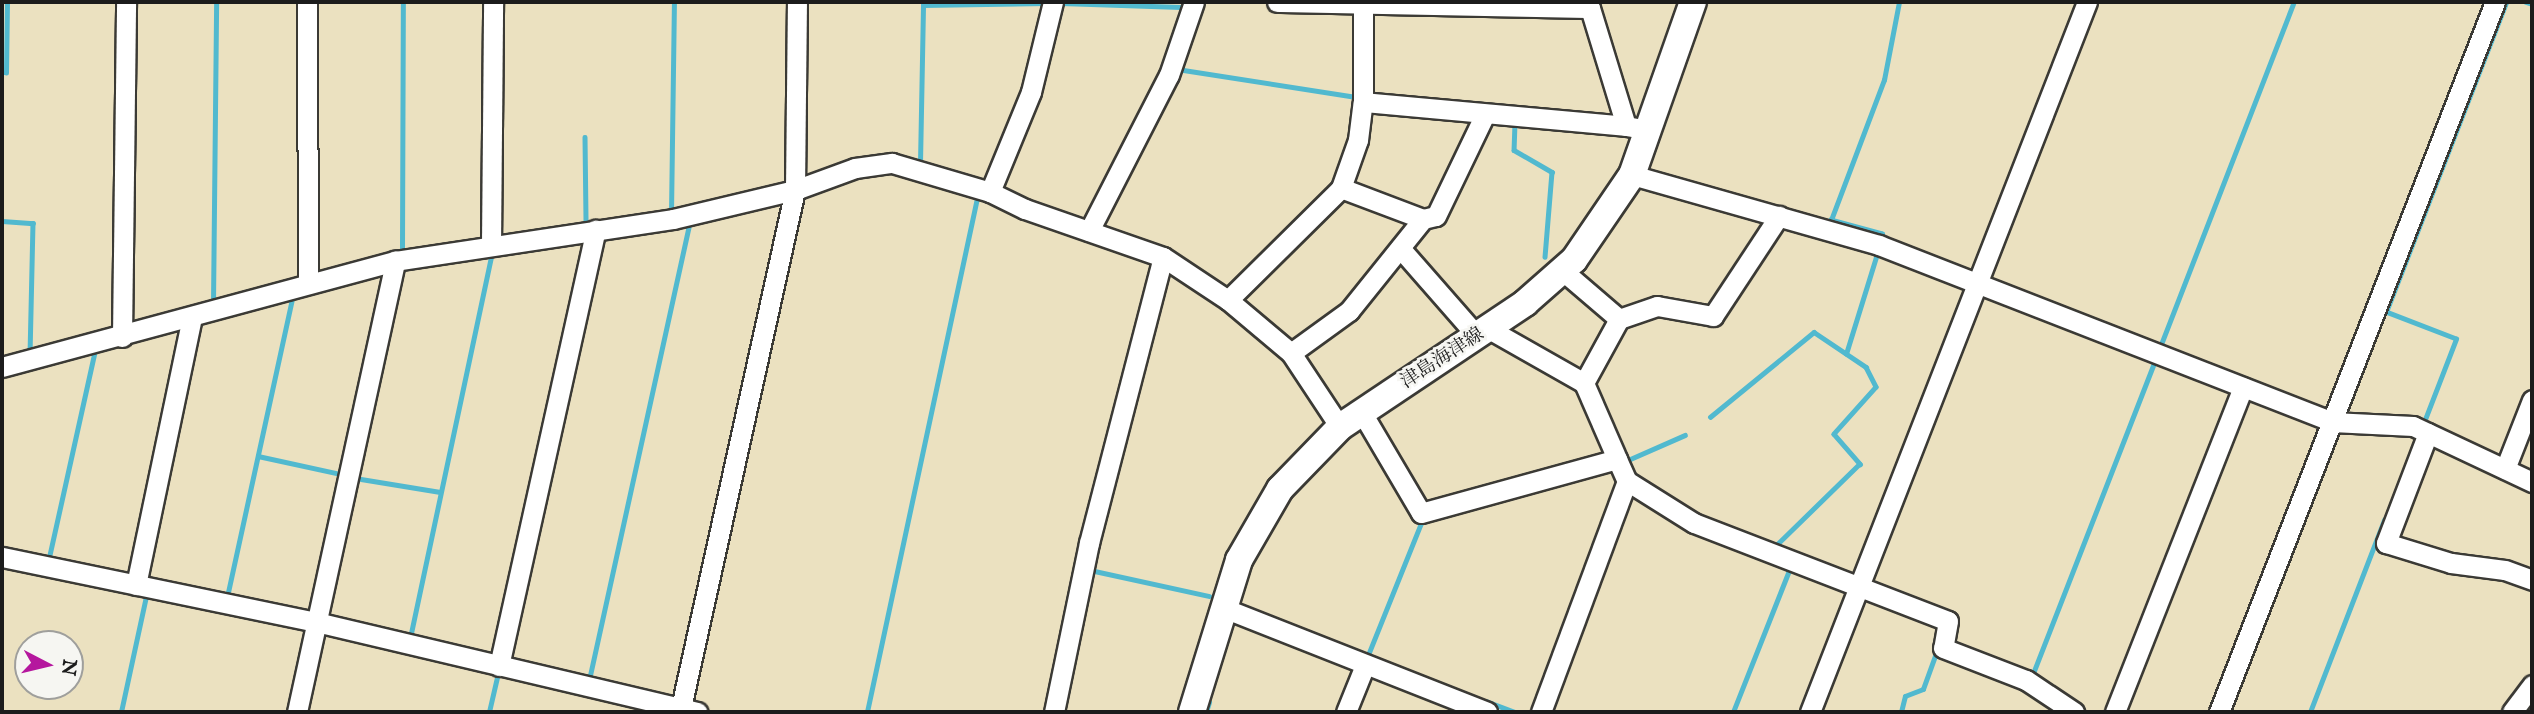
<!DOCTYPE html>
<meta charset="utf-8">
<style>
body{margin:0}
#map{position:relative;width:2534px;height:714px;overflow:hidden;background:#ebe1c0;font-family:"IM FELL English","Noto Serif JP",serif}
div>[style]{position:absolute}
.stream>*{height:4.5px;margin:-2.25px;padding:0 2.25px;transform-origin:2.25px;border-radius:2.25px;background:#51b9cf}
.roads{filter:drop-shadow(2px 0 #3b3a35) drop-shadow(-2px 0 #3b3a35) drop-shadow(0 2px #3b3a35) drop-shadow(0 -2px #3b3a35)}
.minor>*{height:19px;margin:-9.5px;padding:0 9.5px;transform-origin:9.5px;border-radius:9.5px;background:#fff}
.secondary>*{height:26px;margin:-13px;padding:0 13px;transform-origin:13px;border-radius:13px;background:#fff}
span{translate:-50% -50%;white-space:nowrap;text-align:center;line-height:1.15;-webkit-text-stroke:5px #f6f6f2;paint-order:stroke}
.street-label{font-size:19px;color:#1c1c1c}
.frame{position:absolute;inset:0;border:4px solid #1c1c1c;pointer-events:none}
.north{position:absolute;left:14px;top:630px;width:70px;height:70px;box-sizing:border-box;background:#f6f6f2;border:2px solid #9f9f9c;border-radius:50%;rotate:97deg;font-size:19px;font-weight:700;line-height:28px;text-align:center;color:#1c1c1c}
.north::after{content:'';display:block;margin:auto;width:24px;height:32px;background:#b5179e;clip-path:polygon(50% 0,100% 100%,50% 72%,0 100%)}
</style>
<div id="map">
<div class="stream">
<i style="left:2526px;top:2px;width:6px;rotate:18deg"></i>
<i style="left:1061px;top:3px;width:120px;rotate:1.9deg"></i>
<i style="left:1177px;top:69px;width:181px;rotate:8.9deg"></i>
<i style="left:2px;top:73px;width:4px"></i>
<i style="left:6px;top:73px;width:71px;rotate:-89.2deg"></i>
<i style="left:1515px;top:123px;width:27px;rotate:92deg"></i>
<i style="left:1514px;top:150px;width:44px;rotate:30.1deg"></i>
<i style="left:1552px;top:172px;width:85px;rotate:94.7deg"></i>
<i style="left:585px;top:137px;width:87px;rotate:89.3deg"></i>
<i style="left:920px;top:163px;width:158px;rotate:-88.9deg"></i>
<i style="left:923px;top:5px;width:123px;rotate:-0.9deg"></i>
<i style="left:671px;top:213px;width:211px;rotate:-89.2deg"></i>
<i style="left:2px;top:221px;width:31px;rotate:4deg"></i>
<i style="left:33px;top:223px;width:128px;rotate:91.3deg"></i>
<i style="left:1881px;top:238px;width:4px;rotate:-76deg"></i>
<i style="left:1882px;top:234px;width:53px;rotate:-164.6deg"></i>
<i style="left:1831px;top:220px;width:150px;rotate:-69.3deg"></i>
<i style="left:1884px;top:80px;width:79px;rotate:-79.1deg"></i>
<i style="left:402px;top:249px;width:247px;rotate:-89.8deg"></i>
<i style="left:213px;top:303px;width:301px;rotate:-89.4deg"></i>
<i style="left:2160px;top:347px;width:370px;rotate:-68.8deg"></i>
<i style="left:1846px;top:354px;width:105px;rotate:-72.8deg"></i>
<i style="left:1710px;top:417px;width:134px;rotate:-39.3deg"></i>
<i style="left:1814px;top:332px;width:63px;rotate:33.9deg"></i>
<i style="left:1866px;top:367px;width:22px;rotate:63deg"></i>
<i style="left:1876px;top:387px;width:63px;rotate:131.8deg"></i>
<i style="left:1834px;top:434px;width:40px;rotate:49deg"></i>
<i style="left:1860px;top:464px;width:115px;rotate:135.7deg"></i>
<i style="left:2424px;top:422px;width:89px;rotate:-68.9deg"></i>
<i style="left:2456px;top:339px;width:75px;rotate:-158.9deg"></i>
<i style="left:2386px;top:312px;width:332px;rotate:-68.8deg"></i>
<i style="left:258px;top:456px;width:80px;rotate:12.3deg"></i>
<i style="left:1628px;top:460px;width:62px;rotate:-23.7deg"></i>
<i style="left:361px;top:479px;width:80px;rotate:9.3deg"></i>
<i style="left:48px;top:562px;width:213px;rotate:-77.5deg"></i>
<i style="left:1090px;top:570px;width:122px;rotate:12.3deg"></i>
<i style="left:227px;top:597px;width:309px;rotate:-77.7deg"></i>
<i style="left:410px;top:638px;width:394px;rotate:-78deg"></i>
<i style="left:1368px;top:655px;width:142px;rotate:-68.1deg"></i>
<i style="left:1421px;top:523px;width:6px;rotate:-18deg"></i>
<i style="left:2032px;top:676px;width:339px;rotate:-68.7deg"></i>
<i style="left:589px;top:680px;width:464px;rotate:-77.6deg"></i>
<i style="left:1486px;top:701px;width:30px;rotate:21deg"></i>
<i style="left:121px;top:712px;width:119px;rotate:-77.8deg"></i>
<i style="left:489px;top:712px;width:39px;rotate:-77deg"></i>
<i style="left:867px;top:712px;width:526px;rotate:-77.92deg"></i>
<i style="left:1206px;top:712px;width:10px;rotate:-73deg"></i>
<i style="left:1733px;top:712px;width:155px;rotate:-68.4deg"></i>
<i style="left:1901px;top:712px;width:16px;rotate:-76deg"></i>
<i style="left:1905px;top:696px;width:19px;rotate:-21deg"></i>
<i style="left:1923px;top:689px;width:35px;rotate:-70deg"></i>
<i style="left:1935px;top:656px;width:5px;rotate:-11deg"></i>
<i style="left:2310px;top:712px;width:206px;rotate:-68.9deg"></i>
</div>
<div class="roads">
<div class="minor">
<i style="left:307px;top:2px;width:279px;rotate:89.8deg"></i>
<i style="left:1277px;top:2px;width:313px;rotate:1.1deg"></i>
<i style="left:1590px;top:8px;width:123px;rotate:73deg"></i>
<i style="left:1626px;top:126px;width:23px;rotate:10deg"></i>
<i style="left:1363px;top:4px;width:98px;rotate:90deg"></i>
<i style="left:1363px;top:102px;width:264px;rotate:5.2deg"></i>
<i style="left:1632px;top:175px;width:257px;rotate:15.8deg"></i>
<i style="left:1879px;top:245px;width:486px;rotate:21.3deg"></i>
<i style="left:2332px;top:422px;width:81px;rotate:2.8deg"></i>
<i style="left:2413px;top:426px;width:132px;rotate:25.2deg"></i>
<i style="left:1341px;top:188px;width:88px;rotate:20.7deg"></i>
<i style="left:990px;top:192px;width:108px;rotate:-67.7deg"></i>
<i style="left:1031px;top:92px;width:93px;rotate:-76.3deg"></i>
<i style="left:1089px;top:231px;width:175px;rotate:-62.9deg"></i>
<i style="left:1169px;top:75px;width:77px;rotate:-71.1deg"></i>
<i style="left:491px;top:245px;width:243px;rotate:-89.5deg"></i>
<i style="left:1400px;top:248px;width:117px;rotate:48.8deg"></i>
<i style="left:1563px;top:271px;width:74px;rotate:40.6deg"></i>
<i style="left:1619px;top:319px;width:73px;rotate:118.7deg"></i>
<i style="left:1228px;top:300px;width:159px;rotate:-44.7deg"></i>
<i style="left:1341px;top:188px;width:51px;rotate:-70.5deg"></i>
<i style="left:1358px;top:140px;width:38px;rotate:-83deg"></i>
<i style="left:1619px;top:319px;width:40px;rotate:-18.9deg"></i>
<i style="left:1657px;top:306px;width:57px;rotate:10.1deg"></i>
<i style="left:1713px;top:316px;width:120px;rotate:-56.6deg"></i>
<i style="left:1489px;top:329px;width:109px;rotate:29.6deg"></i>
<i style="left:1584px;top:383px;width:83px;rotate:66.5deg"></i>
<i style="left:122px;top:337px;width:335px;rotate:-89.3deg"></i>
<i style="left:1291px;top:353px;width:72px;rotate:-35.9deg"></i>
<i style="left:1349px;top:311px;width:118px;rotate:-51.2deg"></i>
<i style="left:1423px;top:219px;width:13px;rotate:-13deg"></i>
<i style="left:1436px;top:216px;width:113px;rotate:-64.3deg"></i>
<i style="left:2px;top:367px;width:407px;rotate:-15.1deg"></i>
<i style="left:395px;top:261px;width:281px;rotate:-8.6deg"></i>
<i style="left:673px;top:219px;width:125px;rotate:-13.4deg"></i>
<i style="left:795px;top:190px;width:64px;rotate:-20.1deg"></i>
<i style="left:855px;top:168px;width:37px;rotate:-8deg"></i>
<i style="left:892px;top:163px;width:102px;rotate:16.5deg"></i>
<i style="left:990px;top:192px;width:39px;rotate:26deg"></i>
<i style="left:1025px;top:209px;width:146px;rotate:19.2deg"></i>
<i style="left:1163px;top:257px;width:78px;rotate:33.5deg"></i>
<i style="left:1228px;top:300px;width:82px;rotate:40.1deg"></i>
<i style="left:1291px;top:353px;width:89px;rotate:56.5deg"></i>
<i style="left:1361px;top:411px;width:118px;rotate:59.5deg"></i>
<i style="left:1421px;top:513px;width:203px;rotate:-15.4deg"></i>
<i style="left:1617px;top:459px;width:24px;rotate:66deg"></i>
<i style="left:1627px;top:481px;width:79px;rotate:32.1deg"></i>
<i style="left:1694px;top:523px;width:272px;rotate:21.1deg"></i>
<i style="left:1948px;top:621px;width:27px;rotate:100deg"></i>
<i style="left:1943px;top:648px;width:89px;rotate:21.1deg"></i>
<i style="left:2026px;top:680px;width:58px;rotate:33.7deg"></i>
<i style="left:2428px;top:433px;width:118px;rotate:110.9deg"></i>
<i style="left:2386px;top:543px;width:68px;rotate:17.1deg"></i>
<i style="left:2451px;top:563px;width:54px;rotate:7.4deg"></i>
<i style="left:2505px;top:570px;width:29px;rotate:20deg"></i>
<i style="left:2505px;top:469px;width:74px;rotate:-68.6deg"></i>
<i style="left:2px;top:557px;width:321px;rotate:11.7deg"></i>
<i style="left:316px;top:622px;width:392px;rotate:13.3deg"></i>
<i style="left:136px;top:585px;width:273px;rotate:-78.2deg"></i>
<i style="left:1221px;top:607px;width:286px;rotate:21.5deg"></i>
<i style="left:499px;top:666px;width:447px;rotate:-77.5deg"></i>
<i style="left:297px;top:712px;width:462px;rotate:-77.7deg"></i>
<i style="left:680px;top:712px;width:535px;rotate:-77.58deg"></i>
<i style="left:795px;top:190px;width:188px;rotate:-89.4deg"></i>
<i style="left:1054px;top:712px;width:173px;rotate:-78.3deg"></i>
<i style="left:1089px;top:543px;width:295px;rotate:-75.5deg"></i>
<i style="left:1346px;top:712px;width:51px;rotate:-68deg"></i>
<i style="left:1541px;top:712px;width:246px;rotate:-69.6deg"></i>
<i style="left:1810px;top:712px;width:762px;rotate:-68.69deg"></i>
<i style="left:2115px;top:712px;width:349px;rotate:-68.5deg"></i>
<i style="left:2219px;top:712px;width:762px;rotate:-68.76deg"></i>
<i style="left:2512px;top:712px;width:34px;rotate:-53deg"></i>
</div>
<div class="secondary">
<i style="left:1192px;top:712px;width:159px;rotate:-72.8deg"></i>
<i style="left:1239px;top:560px;width:82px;rotate:-60deg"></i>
<i style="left:1280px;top:489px;width:86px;rotate:-45.9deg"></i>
<i style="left:1340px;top:427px;width:223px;rotate:-33.8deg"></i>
<i style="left:1525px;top:303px;width:65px;rotate:-41.3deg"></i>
<i style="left:1574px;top:260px;width:103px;rotate:-55.7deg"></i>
<i style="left:1632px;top:175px;width:183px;rotate:-70.6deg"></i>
</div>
</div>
<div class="street-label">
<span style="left:1443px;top:359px;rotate:-33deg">津島海津線</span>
</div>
<div class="frame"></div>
<div class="north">N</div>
</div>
